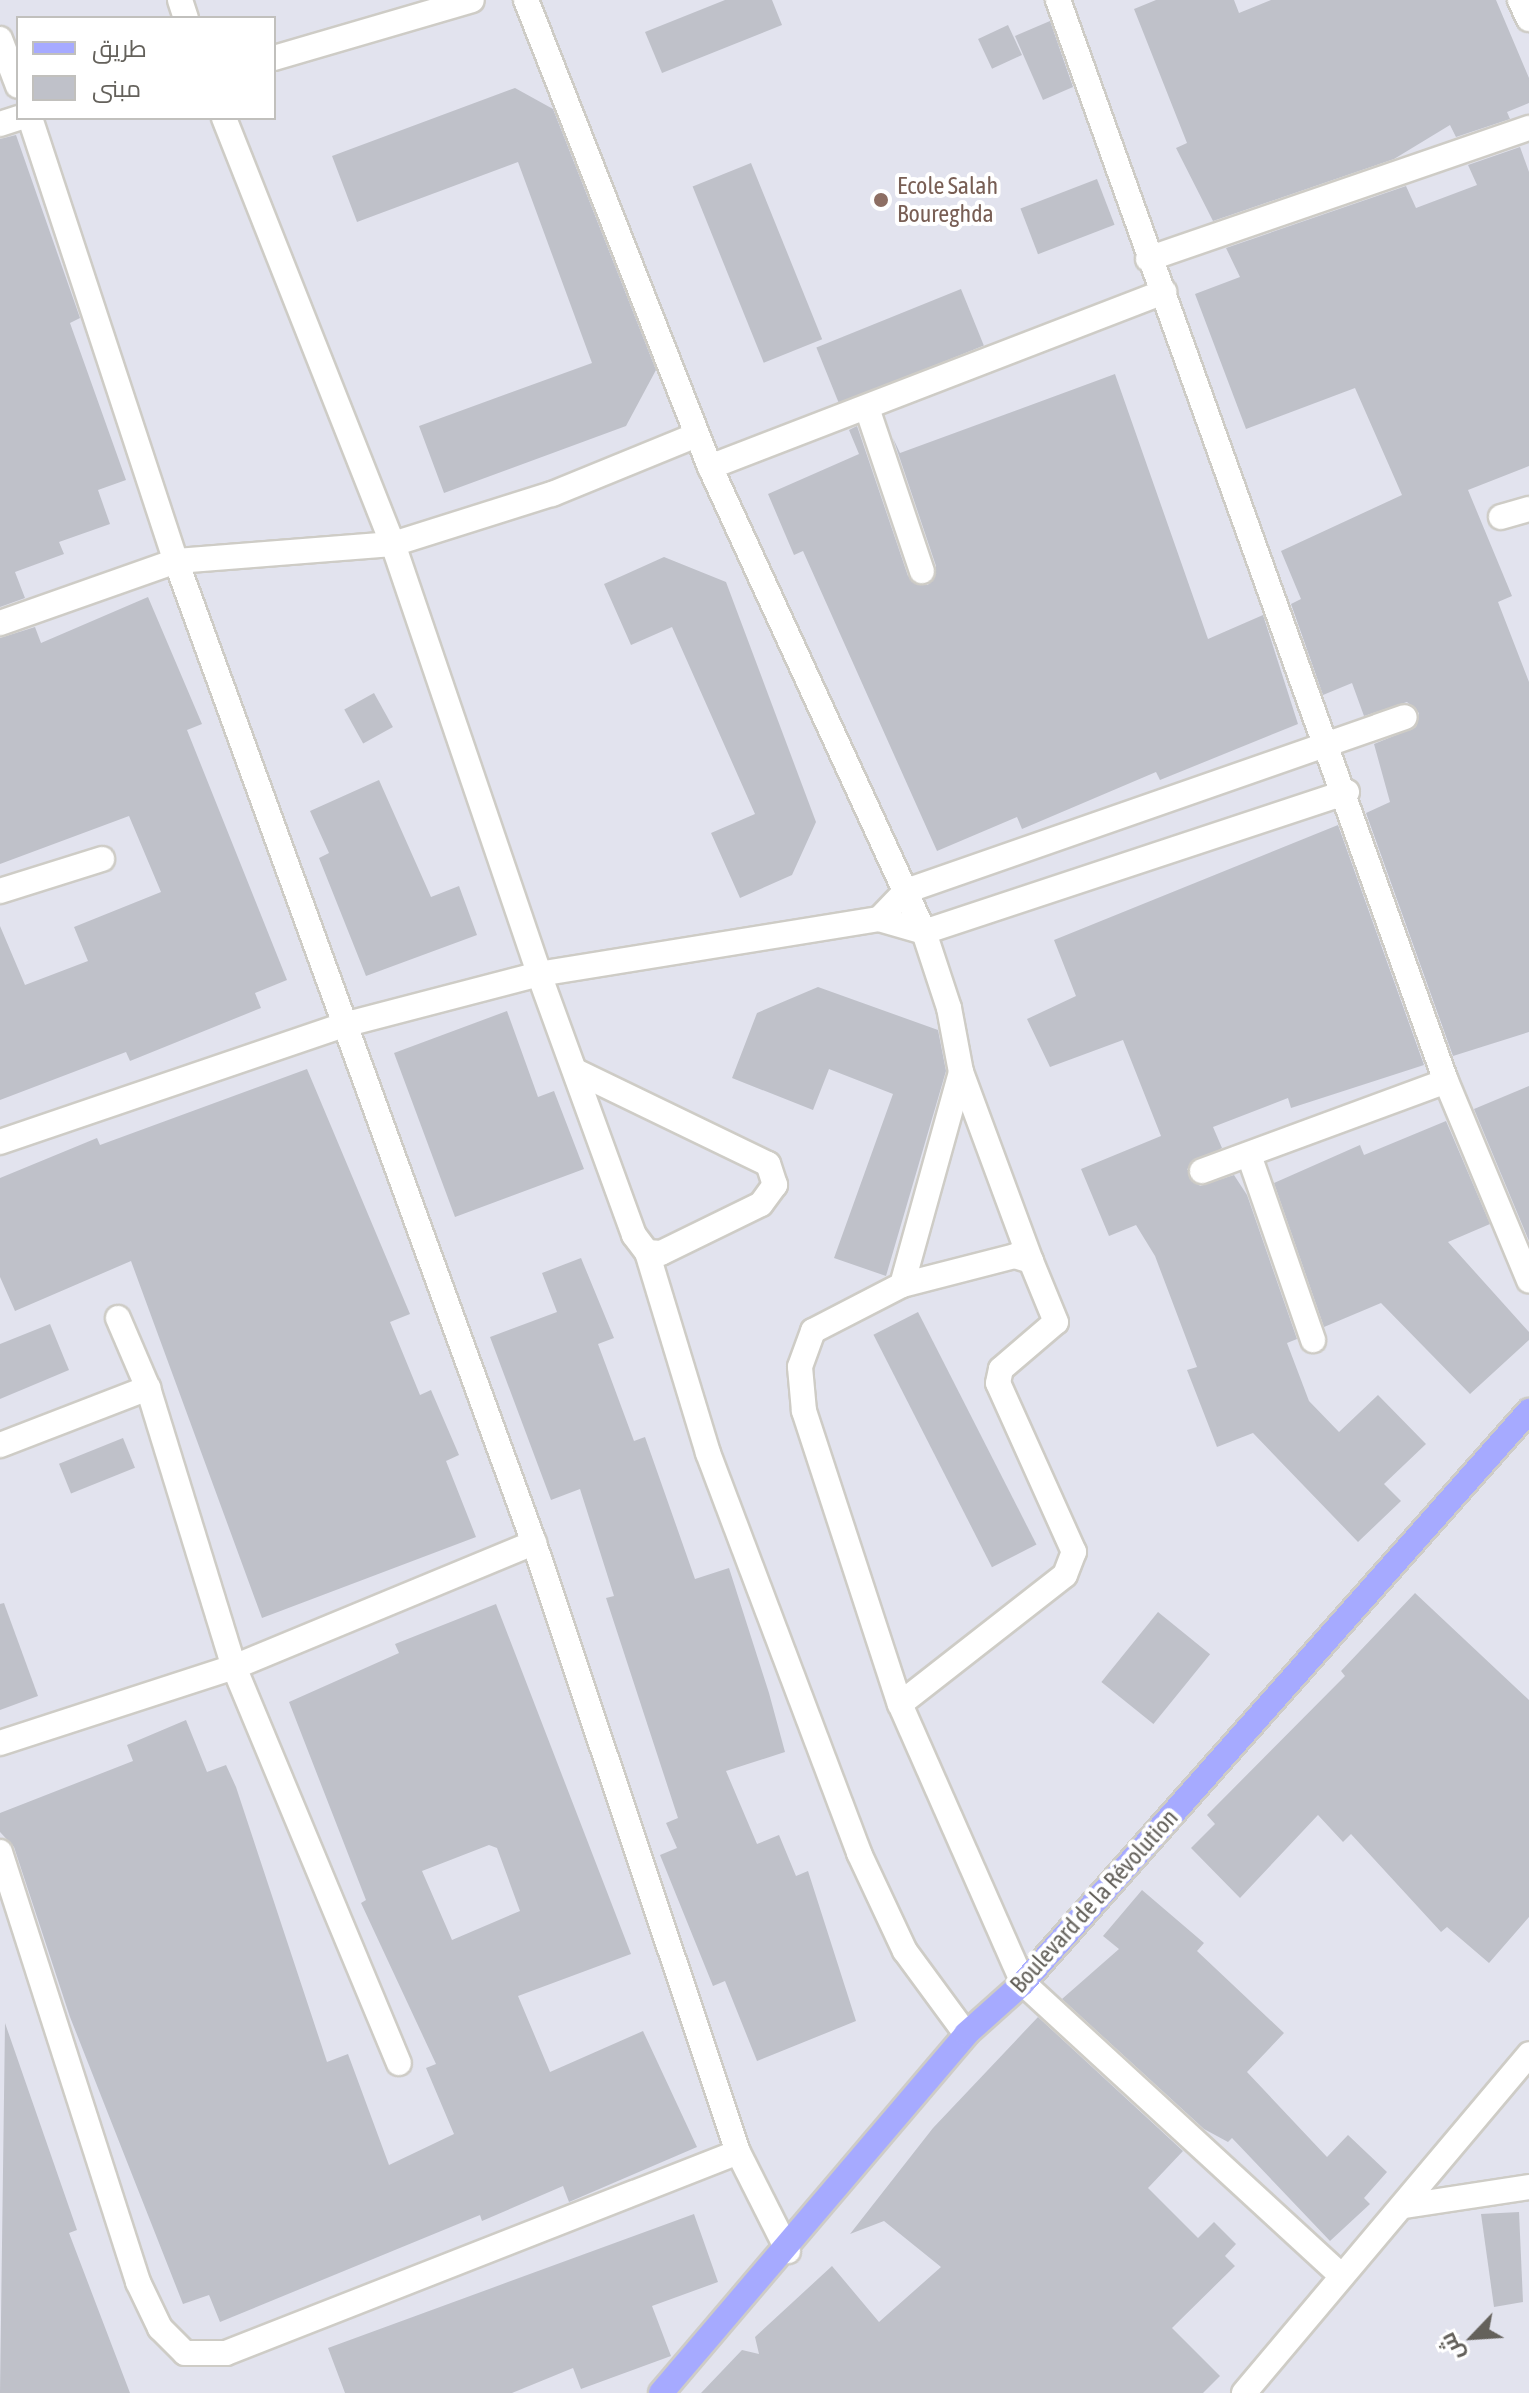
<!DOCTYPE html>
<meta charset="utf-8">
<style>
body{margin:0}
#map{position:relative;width:1529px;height:2393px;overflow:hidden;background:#e2e3ee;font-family:"Asap Condensed",Cairo,sans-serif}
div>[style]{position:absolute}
.building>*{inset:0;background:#bfc1c9;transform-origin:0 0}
.roads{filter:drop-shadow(2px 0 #ceccc6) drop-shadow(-2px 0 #ceccc6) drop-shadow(0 2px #ceccc6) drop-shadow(0 -2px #ceccc6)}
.street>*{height:24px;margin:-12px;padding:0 12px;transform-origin:12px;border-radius:12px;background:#fff}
.secondary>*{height:24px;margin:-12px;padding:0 12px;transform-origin:12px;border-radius:12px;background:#fff}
.primary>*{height:24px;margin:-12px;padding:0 12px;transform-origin:12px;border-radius:12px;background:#a6aaff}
.dots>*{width:22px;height:22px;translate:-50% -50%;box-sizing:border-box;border:4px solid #fff;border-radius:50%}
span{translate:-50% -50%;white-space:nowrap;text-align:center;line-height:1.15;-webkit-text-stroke:8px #fff;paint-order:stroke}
.education-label{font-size:24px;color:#785e54}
.left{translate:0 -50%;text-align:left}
.street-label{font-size:24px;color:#64615b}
.legend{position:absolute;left:16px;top:16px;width:260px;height:104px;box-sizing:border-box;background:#fff;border:2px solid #c1c0bd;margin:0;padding:10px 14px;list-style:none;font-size:24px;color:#64615b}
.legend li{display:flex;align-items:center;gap:16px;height:40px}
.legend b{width:40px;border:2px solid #c1c0bd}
.north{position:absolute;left:1433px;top:2297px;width:80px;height:80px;-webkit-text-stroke:6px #fff;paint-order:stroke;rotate:245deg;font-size:22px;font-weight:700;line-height:32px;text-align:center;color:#64615b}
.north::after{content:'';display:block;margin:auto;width:28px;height:36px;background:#64615b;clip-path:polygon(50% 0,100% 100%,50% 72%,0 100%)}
</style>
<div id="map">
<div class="building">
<i style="clip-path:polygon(725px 0,772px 0,782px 25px,662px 73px,645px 32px)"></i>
<i style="clip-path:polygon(1156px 0,1234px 0,1239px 13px,1271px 0,1496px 0,1529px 78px,1529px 103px,1507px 112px,1510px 119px,1456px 137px,1450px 125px,1394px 159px,1213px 221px,1176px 148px,1187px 143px,1134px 9px)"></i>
<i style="clip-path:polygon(1050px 21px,1073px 87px,1043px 100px,1015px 36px)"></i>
<i style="left:1008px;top:25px;width:33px;height:33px;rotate:65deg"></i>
<i style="clip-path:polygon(515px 88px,553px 109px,656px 370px,626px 426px,444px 493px,419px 426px,592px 363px,518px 162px,357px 222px,332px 156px)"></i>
<i style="clip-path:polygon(16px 135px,80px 318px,70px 323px,126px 480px,98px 490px,110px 524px,59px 542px,64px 554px,15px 572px,25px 598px,0 607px,0 139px)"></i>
<i style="clip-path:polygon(1520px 147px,1529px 172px,1529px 466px,1468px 490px,1512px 596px,1498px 602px,1529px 682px,1529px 1032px,1453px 1056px,1366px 813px,1390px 802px,1374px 744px,1416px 727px,1419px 713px,1407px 702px,1364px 716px,1352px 683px,1323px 695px,1291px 604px,1301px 599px,1281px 551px,1402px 495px,1355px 388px,1246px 429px,1195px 294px,1240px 277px,1226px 248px,1406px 186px,1416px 208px,1477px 185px,1468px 165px)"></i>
<i style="left:751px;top:163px;width:190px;height:63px;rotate:68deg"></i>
<i style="left:1097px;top:179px;width:49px;height:82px;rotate:69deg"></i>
<i style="left:961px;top:289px;width:61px;height:156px;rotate:68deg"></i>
<i style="clip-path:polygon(1115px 374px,1208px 639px,1263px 615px,1298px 724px,1160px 780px,1156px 772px,1022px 829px,1017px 817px,937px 851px,803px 551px,794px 555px,768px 494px,859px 454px,849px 430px,857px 426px,908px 576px,928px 585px,936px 566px,893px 438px,900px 453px)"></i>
<i style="clip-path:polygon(664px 557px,726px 582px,816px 822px,792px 875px,740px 898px,711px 833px,755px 814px,672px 627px,631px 645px,604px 584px)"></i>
<i style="clip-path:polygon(148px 597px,202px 724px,187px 730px,287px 980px,255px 993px,261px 1008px,130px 1061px,126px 1052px,0 1100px,0 926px,25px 985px,88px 961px,74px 927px,161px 892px,129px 816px,0 864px,0 638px,35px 627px,41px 643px)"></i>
<i style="left:374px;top:693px;width:39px;height:34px;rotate:61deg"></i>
<i style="clip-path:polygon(379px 780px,431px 897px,459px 886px,477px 935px,366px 976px,319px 858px,329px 853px,310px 811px)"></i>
<i style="clip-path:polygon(1338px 825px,1424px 1065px,1291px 1108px,1288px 1098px,1213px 1127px,1222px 1148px,1187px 1169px,1200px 1186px,1234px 1175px,1247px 1195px,1297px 1339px,1287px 1343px,1309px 1401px,1339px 1432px,1378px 1395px,1426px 1444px,1384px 1484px,1401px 1501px,1358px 1542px,1253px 1433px,1217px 1447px,1187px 1370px,1197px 1367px,1155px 1256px,1136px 1225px,1109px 1236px,1081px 1169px,1161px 1136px,1123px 1040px,1050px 1067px,1027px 1019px,1076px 996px,1054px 940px)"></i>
<i style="clip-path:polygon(818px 987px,938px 1030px,946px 1071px,886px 1276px,834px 1258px,893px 1094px,829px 1069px,813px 1110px,732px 1078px,757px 1013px)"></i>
<i style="clip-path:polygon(507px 1011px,538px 1097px,554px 1091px,584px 1169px,455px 1217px,394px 1053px)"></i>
<i style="clip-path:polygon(307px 1069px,410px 1314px,390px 1322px,420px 1395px,431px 1390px,459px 1455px,446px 1461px,476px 1537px,262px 1618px,131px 1261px,15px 1311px,0 1277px,0 1178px,97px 1138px,100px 1145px)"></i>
<i style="clip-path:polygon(1529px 1086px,1529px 1241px,1474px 1109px)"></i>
<i style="clip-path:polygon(1446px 1121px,1490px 1224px,1448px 1242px,1529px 1332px,1529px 1340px,1470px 1394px,1381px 1303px,1324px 1327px,1274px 1183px,1360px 1145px,1364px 1155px)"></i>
<i style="clip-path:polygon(581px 1258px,614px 1338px,598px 1344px,634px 1441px,645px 1437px,695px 1579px,729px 1568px,769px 1693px,785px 1752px,726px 1771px,757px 1844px,779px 1835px,796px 1876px,808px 1871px,856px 2021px,757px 2061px,725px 1981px,713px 1986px,660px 1855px,677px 1848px,666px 1823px,678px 1818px,606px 1598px,614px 1596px,580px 1489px,551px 1500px,490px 1337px,557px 1312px,542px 1273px)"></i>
<i style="left:918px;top:1312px;width:261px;height:50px;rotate:63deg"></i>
<i style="clip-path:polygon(50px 1324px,69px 1370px,0 1399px,0 1344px)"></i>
<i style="left:123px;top:1438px;width:32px;height:69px;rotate:68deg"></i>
<i style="clip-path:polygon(1415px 1593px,1529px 1700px,1529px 1917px,1489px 1963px,1447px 1927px,1441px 1932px,1351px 1834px,1343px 1842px,1318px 1815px,1240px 1898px,1191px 1848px,1215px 1824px,1207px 1815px,1345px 1676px,1341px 1671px)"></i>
<i style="clip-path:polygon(4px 1603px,38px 1696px,0 1710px,0 1604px)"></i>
<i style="clip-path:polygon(evenodd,496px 1604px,631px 1954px,518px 1996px,550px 2072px,643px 2031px,697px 2147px,569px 2202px,563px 2186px,482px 2221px,480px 2215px,220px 2322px,209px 2295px,183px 2304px,70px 2017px,14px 1847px,0 1832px,0 1813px,133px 1761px,127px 1745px,186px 1720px,207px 1772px,226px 1765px,236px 1787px,327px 2062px,348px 2054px,389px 2165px,454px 2134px,426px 2068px,436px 2064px,361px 1903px,366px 1900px,289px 1702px,399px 1653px,395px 1644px,496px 1604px,489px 1845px,497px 1848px,520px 1911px,452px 1940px,422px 1871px,489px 1845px)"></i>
<i style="left:1158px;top:1612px;width:67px;height:90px;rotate:39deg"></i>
<i style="clip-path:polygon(1142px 1890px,1204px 1943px,1197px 1951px,1284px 2033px,1247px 2072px,1327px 2157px,1348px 2135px,1387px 2172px,1364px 2198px,1370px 2204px,1330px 2241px,1232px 2138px,1228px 2142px,1204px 2129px,1062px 1999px,1119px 1949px,1103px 1936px)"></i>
<i style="clip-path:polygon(1038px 2017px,1183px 2151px,1148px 2188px,1198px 2238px,1214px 2222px,1236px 2244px,1225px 2256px,1235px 2266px,1172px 2328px,1220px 2376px,1203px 2393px,701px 2393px,742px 2350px,759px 2354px,755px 2337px,832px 2266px,879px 2322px,941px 2267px,884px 2221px,850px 2234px,933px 2128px)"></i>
<i style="clip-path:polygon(5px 2023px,77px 2230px,69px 2233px,130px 2393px,0 2393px)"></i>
<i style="clip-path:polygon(1519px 2212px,1523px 2302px,1494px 2307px,1481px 2214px)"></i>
<i style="clip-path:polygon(694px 2214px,718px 2282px,652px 2306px,671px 2356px,581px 2389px,573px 2368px,512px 2393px,345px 2393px,328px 2348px)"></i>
</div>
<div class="roads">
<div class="street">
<i style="left:180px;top:0;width:19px;rotate:72deg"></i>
<i style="left:526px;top:0;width:502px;rotate:68.5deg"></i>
<i style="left:1058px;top:0;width:1149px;rotate:70.26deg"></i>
<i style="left:1446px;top:1081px;width:216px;rotate:67.4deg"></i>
<i style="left:0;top:39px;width:50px;rotate:69deg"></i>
<i style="left:274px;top:58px;width:206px;rotate:-16.3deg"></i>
<i style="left:30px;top:118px;width:466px;rotate:71.8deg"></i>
<i style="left:176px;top:561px;width:1045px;rotate:69.97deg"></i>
<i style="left:534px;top:1543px;width:642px;rotate:71.48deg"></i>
<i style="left:738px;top:2152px;width:111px;rotate:63.2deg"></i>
<i style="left:224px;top:118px;width:458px;rotate:68.4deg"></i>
<i style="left:393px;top:544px;width:454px;rotate:71.2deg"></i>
<i style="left:539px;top:974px;width:278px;rotate:70deg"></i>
<i style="left:634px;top:1235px;width:21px;rotate:53deg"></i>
<i style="left:647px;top:1252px;width:14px;rotate:4deg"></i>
<i style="left:661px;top:1253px;width:111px;rotate:-26.1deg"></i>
<i style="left:761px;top:1204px;width:24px;rotate:-54deg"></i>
<i style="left:775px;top:1185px;width:22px;rotate:-108deg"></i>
<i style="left:768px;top:1164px;width:213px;rotate:-154.2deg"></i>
<i style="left:0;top:124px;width:20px;rotate:-18deg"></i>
<i style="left:1148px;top:259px;width:403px;rotate:-19deg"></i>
<i style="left:868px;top:411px;width:169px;rotate:71.4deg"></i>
<i style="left:1501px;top:517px;width:29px;rotate:-16deg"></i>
<i style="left:0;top:623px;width:187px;rotate:-19.4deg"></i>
<i style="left:176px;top:561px;width:218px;rotate:-4.5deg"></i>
<i style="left:393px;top:544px;width:167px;rotate:-17.5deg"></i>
<i style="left:552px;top:494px;width:153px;rotate:-22.2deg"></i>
<i style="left:1347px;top:792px;width:446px;rotate:161.7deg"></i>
<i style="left:924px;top:932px;width:47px;rotate:-163.9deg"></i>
<i style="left:879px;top:919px;width:39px;rotate:-46deg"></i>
<i style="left:906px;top:891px;width:528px;rotate:-19.22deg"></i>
<i style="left:0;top:891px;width:107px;rotate:-17.4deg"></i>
<i style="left:961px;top:1072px;width:202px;rotate:69.7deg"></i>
<i style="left:0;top:1142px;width:367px;rotate:-18.8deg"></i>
<i style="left:347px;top:1024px;width:198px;rotate:-14.6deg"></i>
<i style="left:539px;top:974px;width:344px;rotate:-9.2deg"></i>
<i style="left:1249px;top:1155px;width:196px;rotate:70.9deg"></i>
<i style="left:1202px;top:1171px;width:260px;rotate:-20.2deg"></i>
<i style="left:647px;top:1252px;width:210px;rotate:73.1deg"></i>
<i style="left:708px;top:1453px;width:428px;rotate:69.3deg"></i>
<i style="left:859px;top:1853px;width:108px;rotate:64.9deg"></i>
<i style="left:905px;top:1951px;width:103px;rotate:53.7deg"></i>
<i style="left:902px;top:1285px;width:221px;rotate:-74.5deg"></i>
<i style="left:961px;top:1072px;width:65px;rotate:-100.6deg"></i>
<i style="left:949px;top:1008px;width:80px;rotate:-108.2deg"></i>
<i style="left:924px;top:932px;width:512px;rotate:-114.71deg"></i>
<i style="left:710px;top:467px;width:487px;rotate:-21.1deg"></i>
<i style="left:118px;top:1318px;width:76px;rotate:66.8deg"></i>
<i style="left:148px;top:1388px;width:292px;rotate:72.9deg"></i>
<i style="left:234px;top:1667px;width:429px;rotate:67.4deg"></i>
<i style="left:0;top:1445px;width:159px;rotate:-21.1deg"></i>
<i style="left:900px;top:1704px;width:209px;rotate:-38deg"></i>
<i style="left:1065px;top:1575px;width:25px;rotate:-69deg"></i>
<i style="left:1074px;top:1552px;width:185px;rotate:-114.2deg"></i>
<i style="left:998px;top:1383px;width:14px;rotate:-78deg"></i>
<i style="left:1001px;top:1369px;width:72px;rotate:-40.5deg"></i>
<i style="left:1056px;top:1322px;width:66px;rotate:-112.3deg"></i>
<i style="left:1031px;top:1261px;width:17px;rotate:-163deg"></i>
<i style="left:1015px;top:1256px;width:117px;rotate:165.6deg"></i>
<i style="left:902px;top:1285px;width:100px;rotate:152.7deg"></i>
<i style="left:813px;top:1331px;width:38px;rotate:110deg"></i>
<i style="left:800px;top:1367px;width:44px;rotate:84.8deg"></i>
<i style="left:804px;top:1411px;width:308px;rotate:71.9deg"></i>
<i style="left:900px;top:1704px;width:305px;rotate:66.2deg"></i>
<i style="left:1023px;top:1983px;width:432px;rotate:42.6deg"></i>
<i style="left:0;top:1743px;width:246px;rotate:-18deg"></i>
<i style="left:234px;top:1667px;width:325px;rotate:-22.5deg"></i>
<i style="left:0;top:1852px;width:452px;rotate:72.2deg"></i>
<i style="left:138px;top:2282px;width:51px;rotate:64.4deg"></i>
<i style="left:160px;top:2328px;width:35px;rotate:45deg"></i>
<i style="left:185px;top:2353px;width:41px"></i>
<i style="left:226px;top:2353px;width:550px;rotate:-21.43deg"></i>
<i style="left:1405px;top:2206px;width:125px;rotate:-8.7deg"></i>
<i style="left:1244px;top:2393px;width:443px;rotate:-49.9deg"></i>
</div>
<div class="secondary">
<i style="left:1520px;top:0;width:21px;rotate:65deg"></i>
</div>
<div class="primary">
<i style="left:661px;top:2393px;width:471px;rotate:-49.6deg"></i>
<i style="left:966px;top:2034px;width:76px;rotate:-41.8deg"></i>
<i style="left:1023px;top:1983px;width:764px;rotate:-48.5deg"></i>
</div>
</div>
<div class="dots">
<i style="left:881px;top:200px;background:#8d6e63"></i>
</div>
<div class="education-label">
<span class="left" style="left:897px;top:200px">Ecole Salah<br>Boureghda</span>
</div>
<div class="street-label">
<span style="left:1094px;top:1901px;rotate:-48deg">Boulevard de la Révolution</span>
</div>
<ul class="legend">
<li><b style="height:10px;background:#a6aaff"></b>طريق</li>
<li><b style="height:22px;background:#bfc1c9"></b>مبنى</li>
</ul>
<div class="north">ش</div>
</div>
